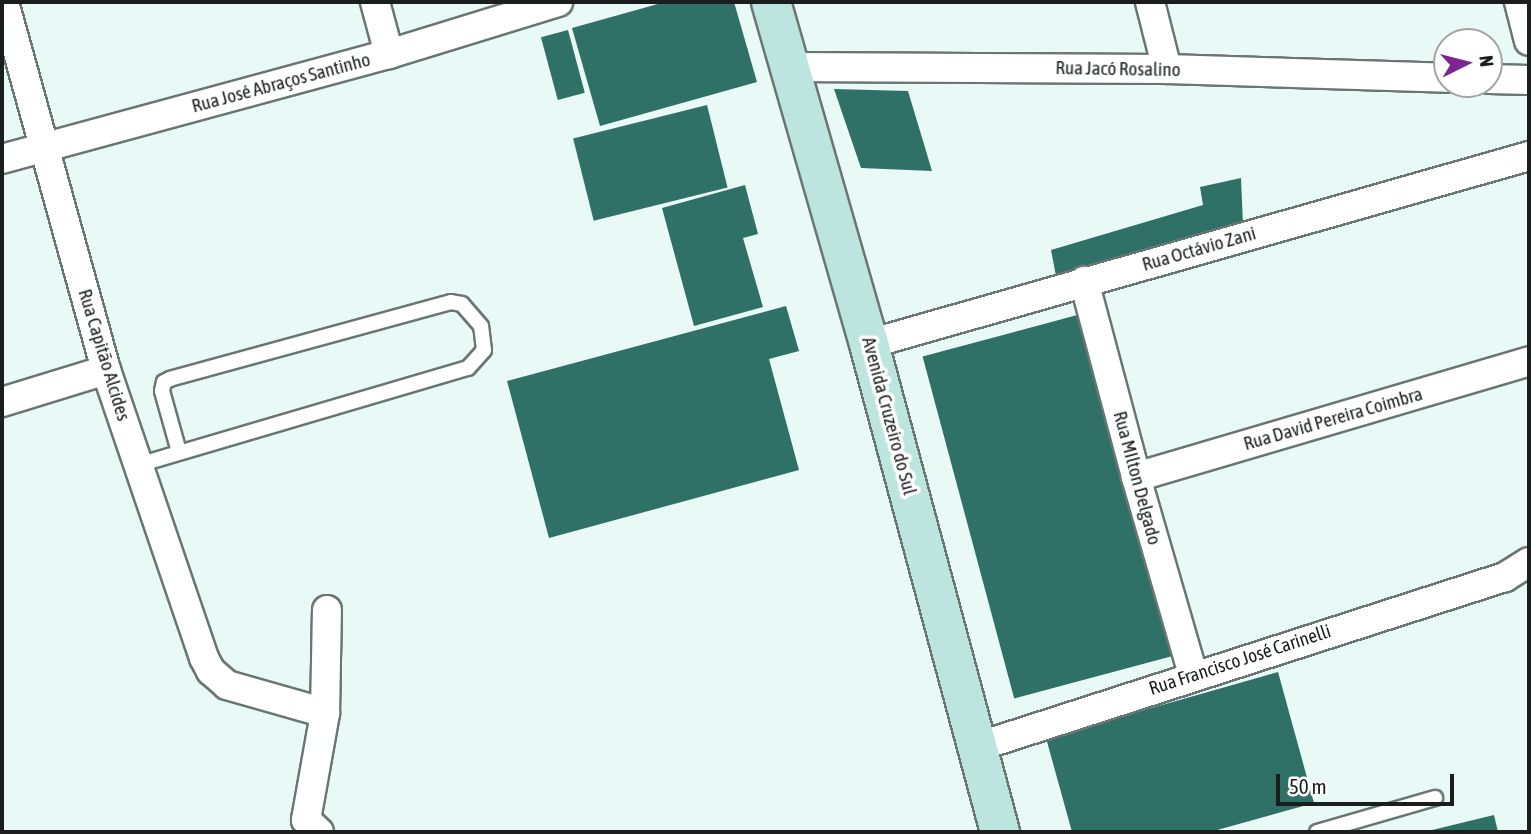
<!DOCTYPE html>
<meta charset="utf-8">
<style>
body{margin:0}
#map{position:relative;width:1531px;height:834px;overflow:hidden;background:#e9f9f5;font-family:"Asap Condensed",sans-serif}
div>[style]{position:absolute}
.building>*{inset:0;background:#2f7167;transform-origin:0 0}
.roads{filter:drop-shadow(2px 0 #697673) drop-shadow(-2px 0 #697673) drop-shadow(0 2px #697673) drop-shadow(0 -2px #697673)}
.lane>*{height:14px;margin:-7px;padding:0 7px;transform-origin:7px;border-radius:7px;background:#fff}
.street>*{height:28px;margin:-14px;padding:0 14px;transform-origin:14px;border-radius:14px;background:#fff}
.secondary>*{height:38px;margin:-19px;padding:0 19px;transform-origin:19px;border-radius:19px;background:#bde5e0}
span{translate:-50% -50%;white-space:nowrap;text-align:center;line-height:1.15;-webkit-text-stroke:7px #fff;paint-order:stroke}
.street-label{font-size:19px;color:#1a1f1e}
.frame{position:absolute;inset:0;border:4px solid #1a1f1e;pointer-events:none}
.north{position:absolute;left:1433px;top:28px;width:70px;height:70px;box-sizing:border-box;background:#fff;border:2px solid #a3a5a5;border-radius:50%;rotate:84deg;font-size:19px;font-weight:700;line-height:28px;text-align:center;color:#1a1f1e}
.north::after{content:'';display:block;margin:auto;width:24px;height:32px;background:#7d2593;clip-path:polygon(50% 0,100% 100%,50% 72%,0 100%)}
.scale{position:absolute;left:1276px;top:774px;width:178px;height:32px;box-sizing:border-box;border:4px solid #1a1f1e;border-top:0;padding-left:9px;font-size:21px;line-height:24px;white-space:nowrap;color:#1a1f1e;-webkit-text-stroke:5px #fff;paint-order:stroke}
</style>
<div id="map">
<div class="building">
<i style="clip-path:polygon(665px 2px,734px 2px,757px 82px,600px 126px,572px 28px)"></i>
<i style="left:568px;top:30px;width:65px;height:28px;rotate:75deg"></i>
<i style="clip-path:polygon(834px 89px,908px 91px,932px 171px,861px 168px)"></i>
<i style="left:707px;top:105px;width:85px;height:138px;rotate:76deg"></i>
<i style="clip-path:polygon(1241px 178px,1243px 225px,1056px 276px,1051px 250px,1203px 205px,1200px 187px)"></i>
<i style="clip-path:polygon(745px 185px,758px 234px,743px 238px,763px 307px,694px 326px,662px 208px)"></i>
<i style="clip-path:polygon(786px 306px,799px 351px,769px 359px,799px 470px,549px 538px,507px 381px)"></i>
<i style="left:1081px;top:314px;width:354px;height:164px;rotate:75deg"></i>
<i style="clip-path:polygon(1278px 672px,1314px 803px,1210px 832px,1072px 832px,1046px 738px)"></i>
<i style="clip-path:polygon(1494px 815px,1498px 832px,1428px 832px,1428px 831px)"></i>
</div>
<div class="roads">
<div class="lane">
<i style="left:138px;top:465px;width:344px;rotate:-16.4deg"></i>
<i style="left:468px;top:368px;width:24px;rotate:-48deg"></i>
<i style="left:484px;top:350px;width:24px;rotate:-97deg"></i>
<i style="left:481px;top:326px;width:29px;rotate:-131deg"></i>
<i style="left:462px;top:304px;width:11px;rotate:-170deg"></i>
<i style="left:451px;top:302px;width:291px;rotate:164.7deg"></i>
<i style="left:170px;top:379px;width:7px;rotate:153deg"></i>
<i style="left:164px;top:382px;width:9px;rotate:103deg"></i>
<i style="left:162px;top:391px;width:63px;rotate:74.4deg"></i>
<i style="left:1317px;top:832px;width:123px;rotate:-16.1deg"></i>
</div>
<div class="street">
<i style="left:4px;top:2px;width:382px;rotate:74.5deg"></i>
<i style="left:106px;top:370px;width:304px;rotate:71.2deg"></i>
<i style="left:204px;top:658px;width:15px;rotate:62deg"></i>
<i style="left:211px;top:671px;width:21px;rotate:41deg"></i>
<i style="left:227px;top:685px;width:102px;rotate:15.9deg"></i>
<i style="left:375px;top:2px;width:54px;rotate:74.9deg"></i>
<i style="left:1150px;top:2px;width:69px;rotate:75.8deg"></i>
<i style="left:1519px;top:2px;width:40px;rotate:75.6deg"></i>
<i style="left:789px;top:67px;width:378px;rotate:0.3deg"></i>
<i style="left:1167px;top:69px;width:280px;rotate:1.8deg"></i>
<i style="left:1489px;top:79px;width:40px;rotate:1.4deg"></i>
<i style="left:2px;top:159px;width:401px;rotate:-15.2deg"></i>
<i style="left:389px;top:54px;width:177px;rotate:-17.1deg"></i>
<i style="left:1084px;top:281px;width:203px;rotate:75.1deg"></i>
<i style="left:1136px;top:477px;width:206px;rotate:73.9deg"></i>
<i style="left:869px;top:344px;width:686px;rotate:-15.9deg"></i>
<i style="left:2px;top:402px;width:109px;rotate:-17.1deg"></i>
<i style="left:1136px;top:477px;width:410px;rotate:-16.4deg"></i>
<i style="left:977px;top:747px;width:555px;rotate:-17.85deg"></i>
<i style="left:1505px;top:577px;width:28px;rotate:-32deg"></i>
<i style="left:319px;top:832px;width:18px;rotate:-137deg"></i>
<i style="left:306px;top:820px;width:109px;rotate:-79.9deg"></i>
<i style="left:325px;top:713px;width:103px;rotate:-88.9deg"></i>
</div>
<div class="secondary">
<i style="left:771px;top:2px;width:356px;rotate:74deg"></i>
<i style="left:869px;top:344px;width:505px;rotate:74.97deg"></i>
</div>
</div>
<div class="street-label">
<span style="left:1118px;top:69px;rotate:1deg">Rua Jacó Rosalino</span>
<span style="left:281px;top:83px;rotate:-15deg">Rua José Abraços Santinho</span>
<span style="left:1199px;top:249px;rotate:-16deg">Rua Octávio Zani</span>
<span style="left:104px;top:355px;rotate:73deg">Rua Capitão Alcides</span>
<span style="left:889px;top:416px;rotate:75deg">Avenida Cruzeiro do Sul</span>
<span style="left:1333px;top:419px;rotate:-16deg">Rua David Pereira Coimbra</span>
<span style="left:1137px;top:478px;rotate:75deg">Rua MIlton Delgado</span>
<span style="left:1240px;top:660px;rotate:-18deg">Rua Francisco José Carinelli</span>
</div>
<div class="frame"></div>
<div class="north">N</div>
<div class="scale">50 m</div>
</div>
